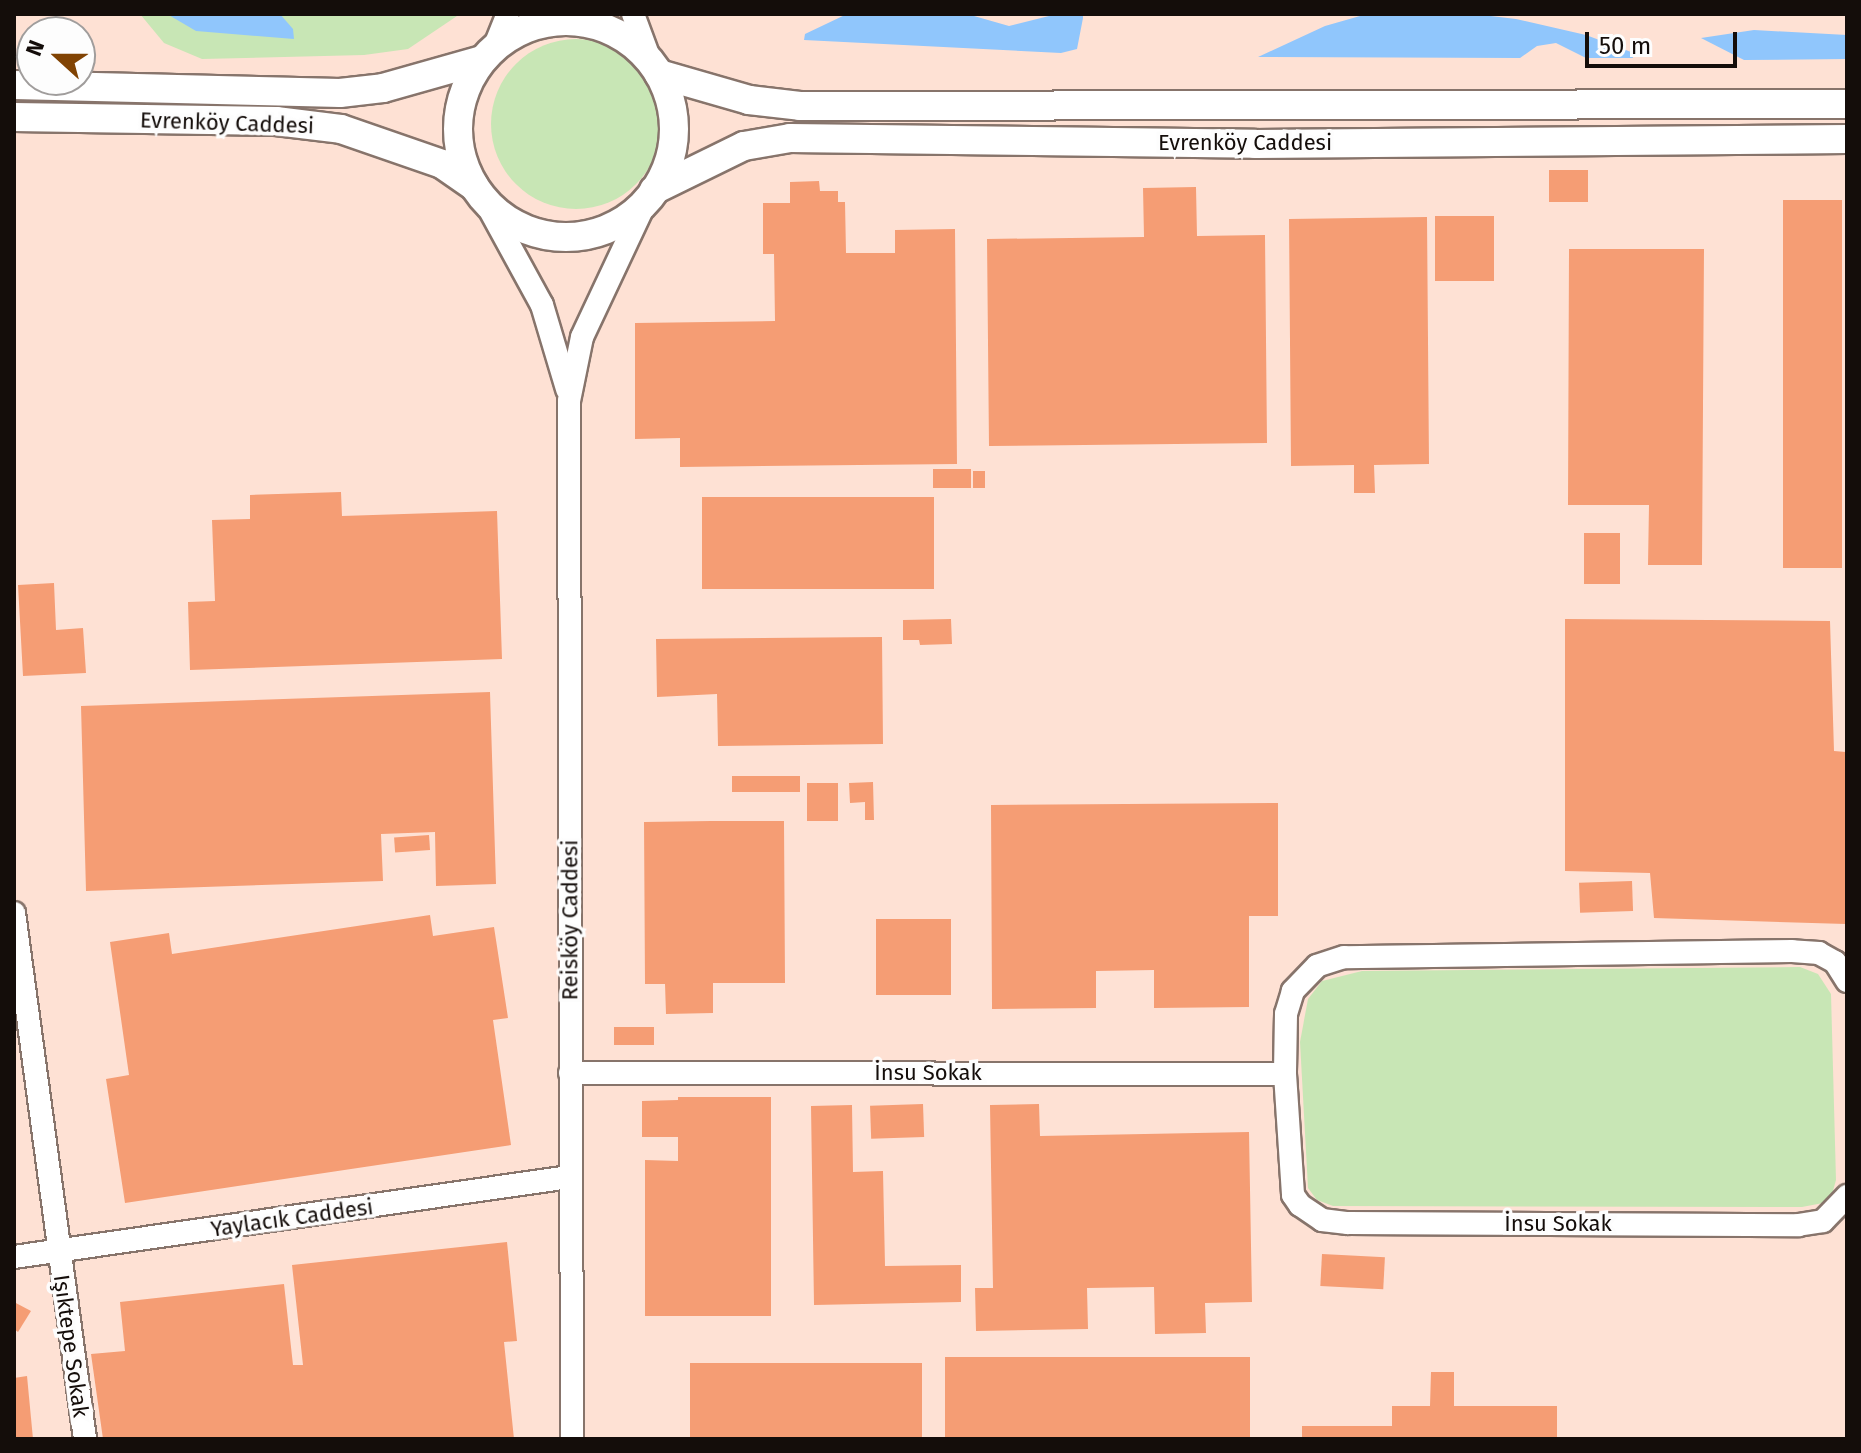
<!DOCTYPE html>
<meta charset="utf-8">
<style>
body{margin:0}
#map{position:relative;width:1861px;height:1453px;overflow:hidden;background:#fdece5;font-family:"Fira Sans",sans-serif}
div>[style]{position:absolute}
.built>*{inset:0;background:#fee1d4}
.green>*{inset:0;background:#c8e6b5}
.round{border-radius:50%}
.water>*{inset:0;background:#90c6fc}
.building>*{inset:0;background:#f59d74;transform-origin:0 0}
.roads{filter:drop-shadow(2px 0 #87746b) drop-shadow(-2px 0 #87746b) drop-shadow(0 2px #87746b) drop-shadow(0 -2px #87746b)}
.minor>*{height:22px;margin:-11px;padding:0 11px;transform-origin:11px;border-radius:11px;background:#fff}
.major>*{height:28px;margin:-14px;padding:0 14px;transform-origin:14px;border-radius:14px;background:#fff}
.major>.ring{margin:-14px;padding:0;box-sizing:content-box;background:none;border:28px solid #fff;border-radius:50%}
span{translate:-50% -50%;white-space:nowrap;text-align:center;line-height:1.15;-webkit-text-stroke:7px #fdfdfd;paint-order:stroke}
.street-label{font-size:22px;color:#140d0a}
.frame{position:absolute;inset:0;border:16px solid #140d0a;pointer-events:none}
.north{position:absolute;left:16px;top:16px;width:80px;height:80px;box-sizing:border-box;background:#fdfdfd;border:2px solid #a09d9c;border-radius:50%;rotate:291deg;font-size:22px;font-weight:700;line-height:32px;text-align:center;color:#140d0a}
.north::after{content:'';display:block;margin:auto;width:28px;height:36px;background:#814303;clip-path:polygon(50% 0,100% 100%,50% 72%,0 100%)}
.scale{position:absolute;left:1585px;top:32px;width:152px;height:36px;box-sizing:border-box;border:4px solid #140d0a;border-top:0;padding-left:10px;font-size:24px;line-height:28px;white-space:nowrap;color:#140d0a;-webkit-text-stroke:6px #fdfdfd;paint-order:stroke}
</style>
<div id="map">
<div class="built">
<i style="clip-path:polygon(evenodd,14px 14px,1847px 14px,1847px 1439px,14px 1439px,14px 14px,32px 32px,80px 32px,80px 80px,32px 80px,32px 32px)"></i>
</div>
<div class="green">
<i style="clip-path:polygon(140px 14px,460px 14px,408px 49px,364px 55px,202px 59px,164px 43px)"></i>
<i class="round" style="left:491px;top:39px;width:170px;height:170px"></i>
<i style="clip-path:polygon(1800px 967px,1818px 974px,1831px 994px,1836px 1180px,1831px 1198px,1823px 1203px,1802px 1207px,1333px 1206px,1317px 1200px,1308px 1188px,1300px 1042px,1308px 999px,1322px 981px,1362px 971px)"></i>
</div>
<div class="water">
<i style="clip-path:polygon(167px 14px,280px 14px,293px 29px,294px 39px,196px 31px)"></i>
<i style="clip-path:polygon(847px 14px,967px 14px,1009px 26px,1057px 14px,1083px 14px,1083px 18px,1077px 49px,1061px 53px,804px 40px,805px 34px)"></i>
<i style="clip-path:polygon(1367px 14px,1474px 14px,1516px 19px,1586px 35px,1631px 52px,1633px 58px,1586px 58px,1556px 43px,1537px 46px,1520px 58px,1258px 57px,1325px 26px)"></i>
<i style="clip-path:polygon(1754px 30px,1847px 35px,1847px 59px,1744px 60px,1701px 38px)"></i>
</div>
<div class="building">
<i style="left:1588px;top:170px;width:32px;height:39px;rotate:90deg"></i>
<i style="clip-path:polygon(819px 181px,820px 191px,838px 191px,838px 202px,845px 202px,846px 253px,895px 253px,895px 230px,955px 229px,957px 464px,680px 467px,680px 438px,635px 439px,635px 323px,775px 321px,774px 254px,763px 254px,763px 203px,790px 203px,790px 182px)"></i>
<i style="clip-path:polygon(1196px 187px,1197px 236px,1265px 235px,1267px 443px,989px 446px,987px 239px,1144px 237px,1143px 188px)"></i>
<i style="left:1842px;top:200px;width:368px;height:59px;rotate:90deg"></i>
<i style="left:1494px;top:216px;width:65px;height:59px;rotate:90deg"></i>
<i style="clip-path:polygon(1427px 217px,1429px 464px,1374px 465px,1375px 493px,1354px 493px,1354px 465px,1291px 466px,1289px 219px)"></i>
<i style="clip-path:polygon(1569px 249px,1704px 249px,1702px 565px,1648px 565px,1649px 505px,1568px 505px)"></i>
<i style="left:971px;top:469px;width:19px;height:38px;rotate:90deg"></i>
<i style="left:973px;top:471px;width:12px;height:17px"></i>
<i style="clip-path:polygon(341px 492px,342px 516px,497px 511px,502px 659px,190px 670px,188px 602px,215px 601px,212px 520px,250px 519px,250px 495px)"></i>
<i style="left:934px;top:497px;width:92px;height:232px;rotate:90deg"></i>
<i style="left:1584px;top:533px;width:36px;height:51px"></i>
<i style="clip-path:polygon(54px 583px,56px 630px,83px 628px,86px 673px,23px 676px,18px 585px)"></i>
<i style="clip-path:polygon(951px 619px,952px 644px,920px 645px,919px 640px,903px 640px,903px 620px)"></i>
<i style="clip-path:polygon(1565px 619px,1830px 621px,1834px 751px,1846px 752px,1846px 924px,1654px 918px,1650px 873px,1565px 871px)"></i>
<i style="clip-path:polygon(882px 637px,883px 744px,718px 746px,717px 694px,657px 697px,656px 639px)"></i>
<i style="clip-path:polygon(490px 692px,496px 884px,436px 886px,435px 832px,381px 834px,383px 881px,86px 891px,81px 706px)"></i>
<i style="left:800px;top:776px;width:16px;height:68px;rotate:90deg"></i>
<i style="clip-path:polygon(873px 782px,874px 820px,865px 820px,865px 802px,850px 803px,849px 783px)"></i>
<i style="left:807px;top:783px;width:31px;height:38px"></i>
<i style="clip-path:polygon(1278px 803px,1278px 916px,1249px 916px,1249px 1007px,1154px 1008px,1154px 970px,1096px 971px,1096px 1008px,992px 1009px,991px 805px)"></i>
<i style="clip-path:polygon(711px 821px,784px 821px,785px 983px,713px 983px,713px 1013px,666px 1014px,665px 984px,645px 984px,644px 822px)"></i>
<i style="left:429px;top:835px;width:15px;height:35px;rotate:86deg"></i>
<i style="left:1632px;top:881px;width:30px;height:53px;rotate:88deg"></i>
<i style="clip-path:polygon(430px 915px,433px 936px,494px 927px,508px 1018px,493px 1020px,511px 1145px,125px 1203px,106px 1079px,129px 1075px,110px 942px,169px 933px,172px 954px)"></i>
<i style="left:876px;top:919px;width:75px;height:76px"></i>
<i style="left:614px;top:1027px;width:40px;height:18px"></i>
<i style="clip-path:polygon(678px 1097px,771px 1097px,771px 1316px,645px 1316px,645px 1160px,678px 1161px,678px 1137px,642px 1137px,642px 1101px,678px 1100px)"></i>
<i style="left:923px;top:1104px;width:33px;height:53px;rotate:88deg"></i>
<i style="clip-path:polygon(1039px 1104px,1040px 1136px,1249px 1132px,1252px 1302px,1205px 1303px,1206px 1333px,1155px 1334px,1154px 1287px,1087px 1288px,1088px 1329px,976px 1331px,975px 1288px,993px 1288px,990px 1105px)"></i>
<i style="clip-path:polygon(852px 1105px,853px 1172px,883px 1171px,885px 1266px,961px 1265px,961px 1302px,814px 1305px,811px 1106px)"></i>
<i style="clip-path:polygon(507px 1242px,517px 1341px,504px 1342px,514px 1439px,103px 1439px,91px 1354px,125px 1351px,120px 1302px,284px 1284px,293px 1365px,303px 1365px,292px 1265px)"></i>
<i style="left:1322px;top:1254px;width:63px;height:32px;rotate:3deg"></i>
<i style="clip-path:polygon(14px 1302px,31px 1311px,18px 1332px,14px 1329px)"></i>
<i style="left:1250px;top:1357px;width:82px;height:305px;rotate:90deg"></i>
<i style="left:690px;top:1363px;width:232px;height:76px"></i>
<i style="clip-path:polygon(1431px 1372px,1454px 1372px,1454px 1406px,1557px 1406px,1557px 1439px,1302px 1439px,1302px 1426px,1392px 1426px,1392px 1406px,1430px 1406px)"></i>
<i style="clip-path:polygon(27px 1376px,33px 1439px,14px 1439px,14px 1378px)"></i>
</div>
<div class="roads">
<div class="minor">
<i style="left:633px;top:14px;width:49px;rotate:69.7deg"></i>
<i style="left:494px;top:48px;width:37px;rotate:-68deg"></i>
<i style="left:485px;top:201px;width:119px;rotate:61.3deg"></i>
<i style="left:542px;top:305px;width:88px;rotate:73.4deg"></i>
<i style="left:14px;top:913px;width:531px;rotate:82.31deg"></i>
<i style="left:1847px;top:981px;width:22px;rotate:-122deg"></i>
<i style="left:1835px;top:962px;width:18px;rotate:-151deg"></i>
<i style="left:1819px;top:953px;width:27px;rotate:-176deg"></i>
<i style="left:1792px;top:951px;width:448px;rotate:179.2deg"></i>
<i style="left:1344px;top:957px;width:28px;rotate:162deg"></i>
<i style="left:1317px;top:966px;width:35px;rotate:134deg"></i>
<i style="left:1293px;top:991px;width:24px;rotate:107deg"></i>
<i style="left:1286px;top:1014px;width:60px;rotate:91deg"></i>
<i style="left:1285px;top:1074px;width:121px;rotate:86.2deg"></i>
<i style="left:1293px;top:1195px;width:12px;rotate:55deg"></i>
<i style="left:1300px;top:1205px;width:27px;rotate:34deg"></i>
<i style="left:1322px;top:1220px;width:26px;rotate:7deg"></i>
<i style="left:1348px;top:1223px;width:450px;rotate:0.3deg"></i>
<i style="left:1798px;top:1225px;width:25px;rotate:-9deg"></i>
<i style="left:1823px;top:1221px;width:35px;rotate:-46deg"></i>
<i style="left:570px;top:1073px;width:715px;rotate:0.08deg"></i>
<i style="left:14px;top:1257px;width:561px;rotate:-8.2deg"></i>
<i style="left:572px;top:1439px;width:1038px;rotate:-90.17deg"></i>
<i style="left:569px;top:401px;width:65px;rotate:-78.5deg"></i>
<i style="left:582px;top:337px;width:150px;rotate:-64.8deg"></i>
</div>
<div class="major">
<i class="ring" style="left:458px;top:21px;width:188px;height:188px"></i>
<i style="left:659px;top:74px;width:94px;rotate:16.1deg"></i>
<i style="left:749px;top:100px;width:51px;rotate:6.7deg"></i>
<i style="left:800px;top:106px;width:1047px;rotate:-0.11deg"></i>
<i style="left:14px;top:85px;width:326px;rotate:1.4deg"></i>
<i style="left:340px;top:93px;width:43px;rotate:-6.6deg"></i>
<i style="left:383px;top:88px;width:103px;rotate:-15.8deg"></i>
<i style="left:14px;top:117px;width:262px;rotate:0.9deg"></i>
<i style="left:276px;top:121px;width:65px;rotate:7deg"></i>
<i style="left:341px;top:129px;width:107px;rotate:19.1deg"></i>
<i style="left:442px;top:164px;width:40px;rotate:34.9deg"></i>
<i style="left:654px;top:190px;width:100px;rotate:-26.1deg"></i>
<i style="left:744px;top:146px;width:47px;rotate:-9.9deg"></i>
<i style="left:790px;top:138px;width:465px;rotate:0.7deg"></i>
<i style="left:1255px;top:144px;width:592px;rotate:-0.48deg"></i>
</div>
</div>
<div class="street-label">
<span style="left:227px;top:123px;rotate:2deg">Evrenköy Caddesi</span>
<span style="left:1245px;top:143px">Evrenköy Caddesi</span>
<span style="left:570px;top:920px;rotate:-90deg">Reisköy Caddesi</span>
<span style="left:928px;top:1073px">İnsu Sokak</span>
<span style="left:292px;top:1218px;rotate:-8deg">Yaylacık Caddesi</span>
<span style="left:1558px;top:1224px">İnsu Sokak</span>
<span style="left:71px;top:1346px;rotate:82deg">Işıktepe Sokak</span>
</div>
<div class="frame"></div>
<div class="north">N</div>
<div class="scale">50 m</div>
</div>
